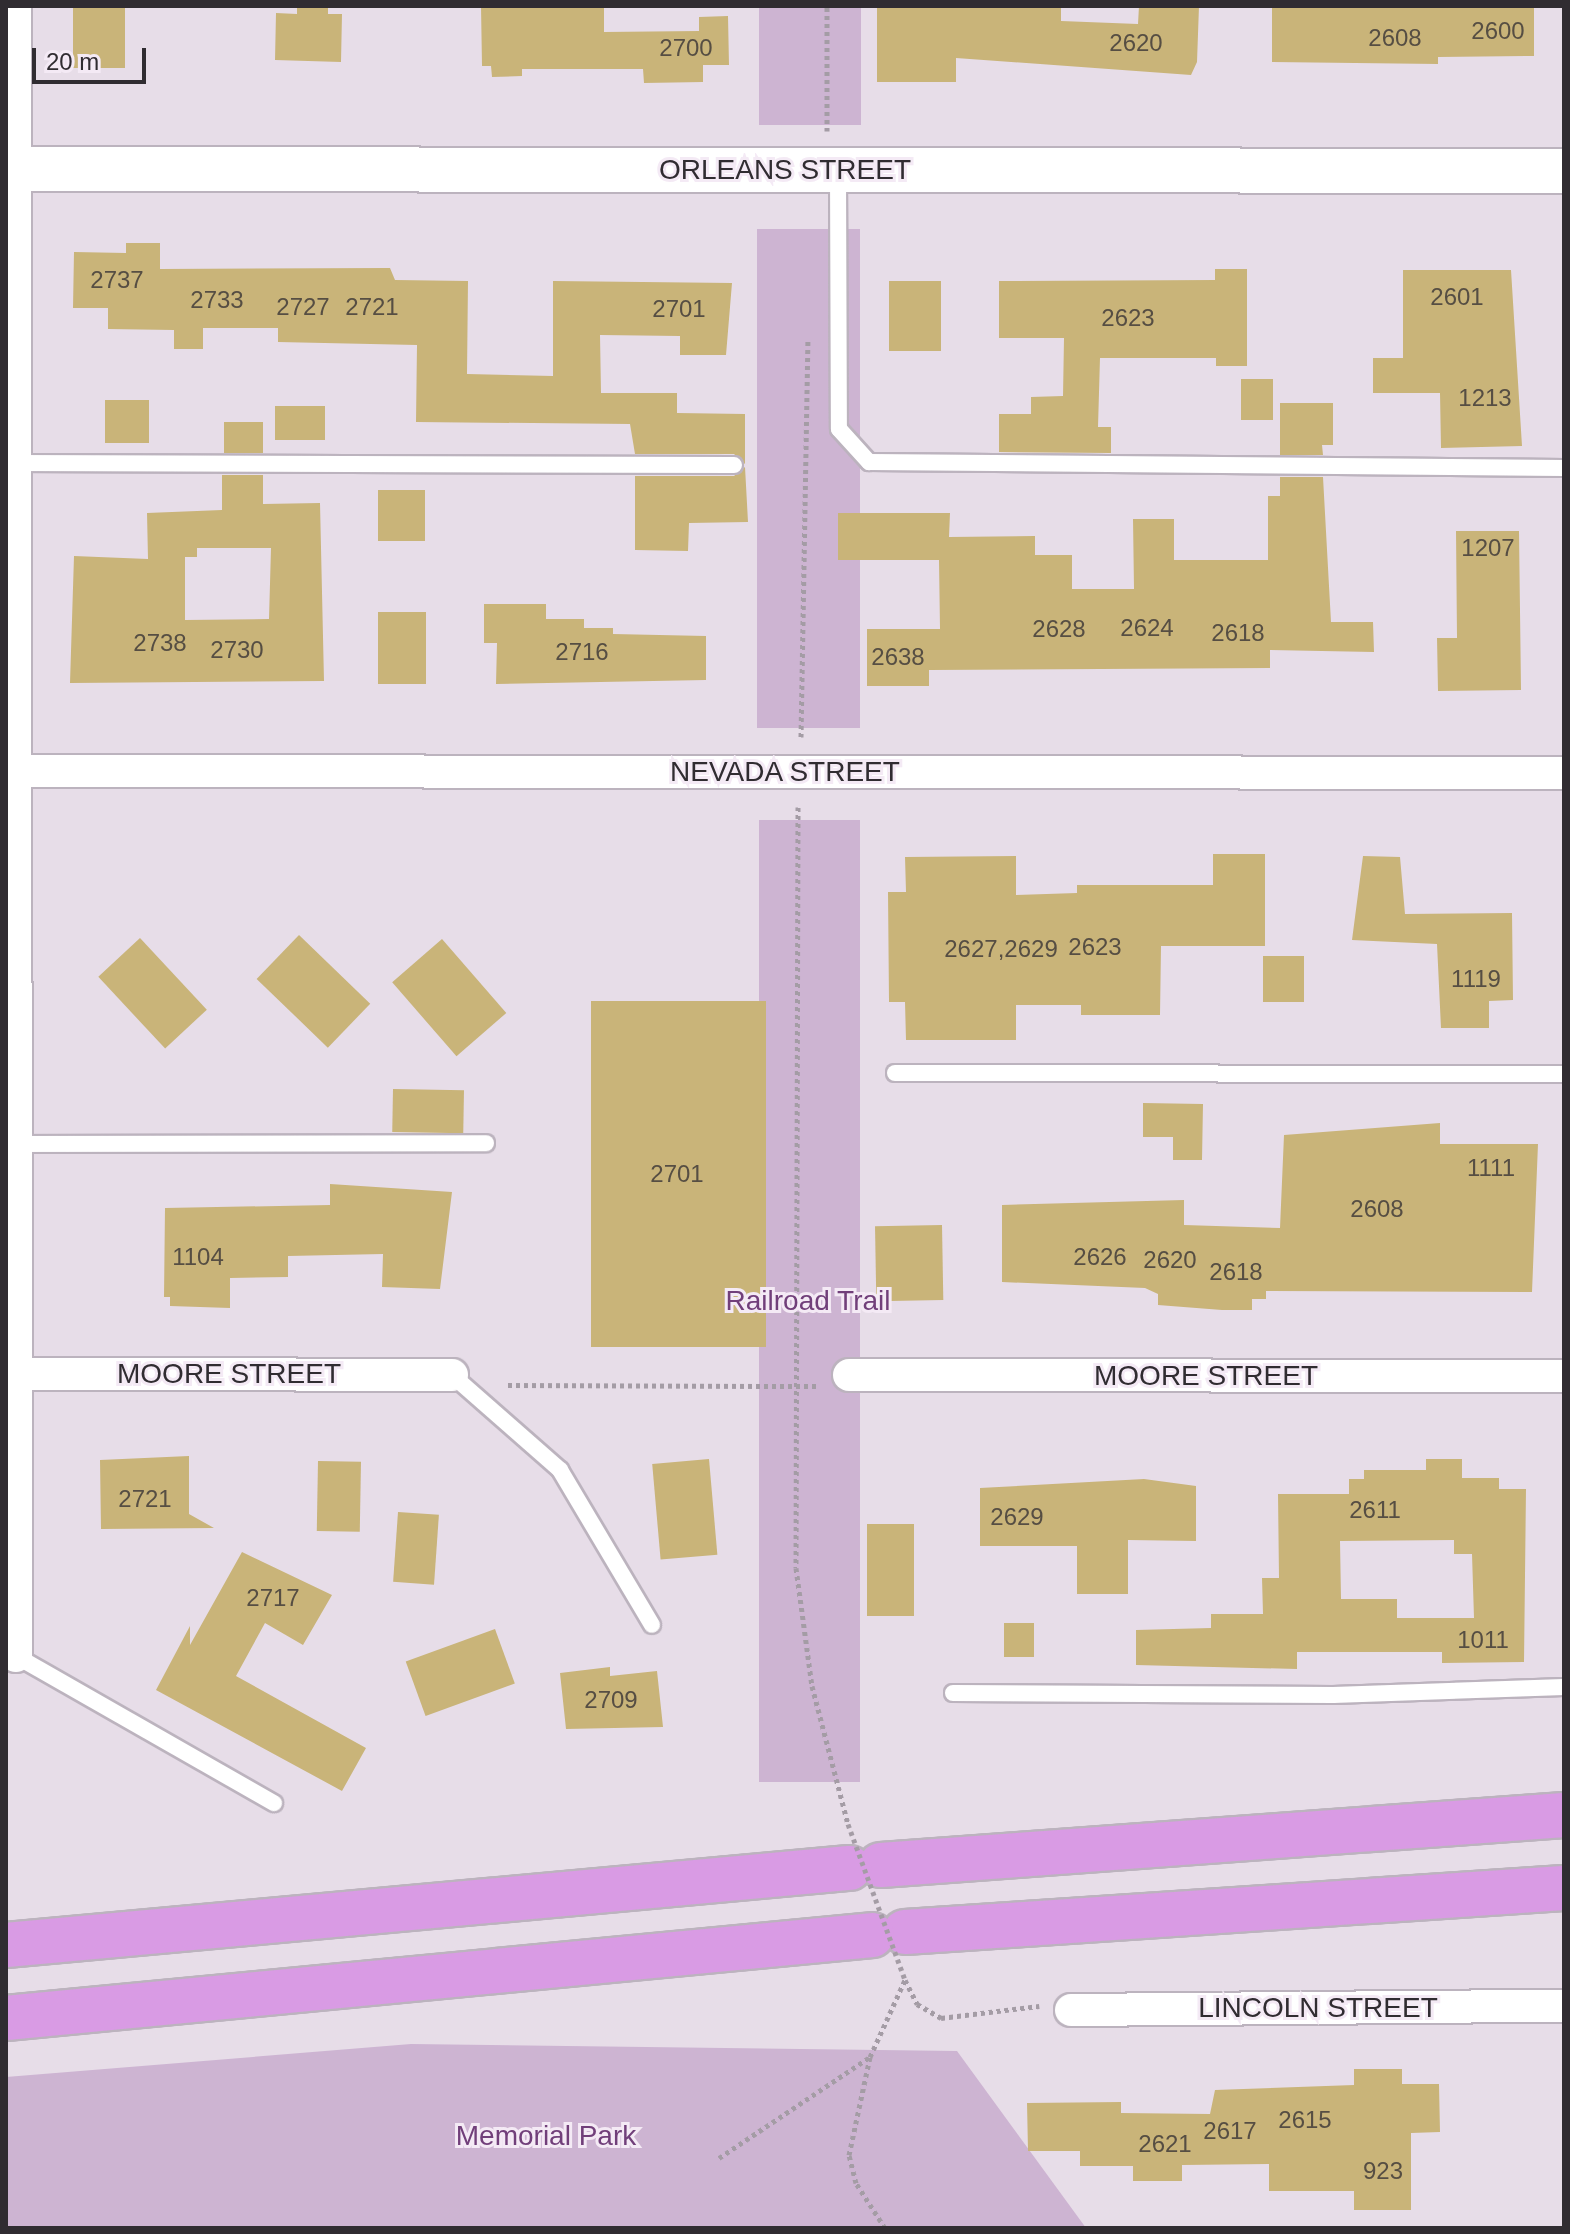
<!DOCTYPE html>
<style>
body{margin:0}
#map{position:relative;width:1570px;height:2234px;overflow:hidden;background:#e7dde8;font-family:Arial,sans-serif}
div>[style]{position:absolute}
.green>*{inset:0;background:#cdb4d2;transform-origin:0 0}
.building>*{inset:0;background:#c9b479;transform-origin:0 0}
.path>*{height:5px;margin-top:-2.5px;transform-origin:0;background:repeating-linear-gradient(90deg,#a49ca5 0 4px,transparent 0 8px)}
.roads{filter:drop-shadow(2px 0 #bcb3be) drop-shadow(-2px 0 #bcb3be) drop-shadow(0 2px #bcb3be) drop-shadow(0 -2px #bcb3be)}
.service>*{height:16px;margin:-8px;padding:0 8px;transform-origin:8px;border-radius:8px;background:#fff}
.minor>*{height:32px;margin:-16px;padding:0 16px;transform-origin:16px;border-radius:16px;background:#fff}
.secondary>*{height:44px;margin:-22px;padding:0 22px;transform-origin:22px;border-radius:22px;background:#fff}
.motorway>*{height:44px;margin:-22px;padding:0 22px;transform-origin:22px;border-radius:22px;background:#d99be4}
.path-bridge>*{height:5px;margin-top:-2.5px;transform-origin:0;background:repeating-linear-gradient(90deg,#a49ca5 0 4px,transparent 0 8px)}
span{translate:-50% -50%;white-space:nowrap;text-align:center;line-height:1.15;-webkit-text-stroke:6px #f4eaf5;paint-order:stroke}
.number-label{font-size:24px;color:#564e43}
.number-label span{-webkit-text-stroke-width:0}
.street-label{font-size:28px;color:#302c31}
.park-label{font-size:28px;color:#713f7a}
.frame{position:absolute;inset:0;border:8px solid #302c31;pointer-events:none}
.scale{position:absolute;left:32px;top:48px;width:114px;height:36px;box-sizing:border-box;border:4px solid #302c31;border-top:0;padding-left:10px;font-size:24px;line-height:28px;white-space:nowrap;color:#302c31;-webkit-text-stroke:6px #f4eaf5;paint-order:stroke}
</style>
<div id="map">
<div class="green">
<i style="left:759px;top:6px;width:102px;height:119px"></i>
<i style="left:757px;top:229px;width:103px;height:499px"></i>
<i style="left:759px;top:820px;width:101px;height:962px"></i>
<i style="clip-path:polygon(411px 2044px,957px 2051px,1086px 2228px,6px 2228px,6px 2077px)"></i>
</div>
<div class="building">
<i style="left:73px;top:6px;width:52px;height:62px"></i>
<i style="clip-path:polygon(297px 6px,328px 6px,328px 14px,342px 14px,341px 62px,275px 60px,276px 13px,297px 14px)"></i>
<i style="clip-path:polygon(481px 6px,604px 6px,604px 32px,699px 31px,699px 17px,728px 16px,729px 65px,703px 65px,703px 82px,644px 83px,643px 69px,522px 69px,522px 76px,492px 77px,491px 66px,482px 66px)"></i>
<i style="clip-path:polygon(877px 6px,1061px 7px,1061px 21px,1138px 24px,1139px 6px,1199px 6px,1197px 62px,1191px 75px,956px 58px,956px 82px,877px 82px)"></i>
<i style="clip-path:polygon(1272px 6px,1534px 6px,1534px 56px,1438px 57px,1438px 64px,1272px 62px)"></i>
<i style="clip-path:polygon(126px 243px,160px 243px,160px 269px,390px 268px,395px 280px,468px 281px,467px 374px,553px 376px,553px 281px,732px 283px,726px 355px,680px 355px,680px 336px,600px 335px,601px 393px,677px 393px,677px 413px,745px 414px,745px 464px,734px 454px,635px 454px,630px 424px,416px 422px,417px 345px,278px 342px,278px 328px,203px 328px,203px 349px,174px 349px,174px 330px,108px 329px,108px 308px,73px 308px,74px 252px,126px 253px)"></i>
<i style="clip-path:polygon(1215px 269px,1247px 269px,1247px 366px,1216px 366px,1216px 358px,1100px 358px,1098px 427px,1111px 427px,1111px 453px,999px 452px,999px 414px,1031px 414px,1031px 397px,1063px 396px,1064px 338px,999px 338px,999px 281px,1215px 280px)"></i>
<i style="clip-path:polygon(1403px 270px,1511px 270px,1522px 446px,1441px 448px,1440px 393px,1373px 393px,1373px 358px,1403px 358px)"></i>
<i style="left:889px;top:281px;width:52px;height:70px"></i>
<i style="left:1241px;top:379px;width:32px;height:41px"></i>
<i style="left:105px;top:400px;width:44px;height:43px"></i>
<i style="clip-path:polygon(1280px 403px,1333px 403px,1333px 445px,1322px 445px,1323px 455px,1280px 455px)"></i>
<i style="left:275px;top:406px;width:50px;height:34px"></i>
<i style="left:224px;top:422px;width:39px;height:31px"></i>
<i style="clip-path:polygon(745px 467px,748px 522px,689px 523px,688px 551px,635px 550px,635px 476px,734px 476px)"></i>
<i style="clip-path:polygon(evenodd,222px 475px,263px 475px,263px 504px,320px 503px,324px 681px,70px 683px,74px 556px,148px 559px,147px 513px,222px 510px,222px 475px,197px 548px,271px 548px,269px 619px,185px 620px,185px 557px,197px 557px,197px 548px)"></i>
<i style="clip-path:polygon(1280px 477px,1323px 477px,1331px 622px,1373px 622px,1374px 652px,1270px 650px,1270px 668px,929px 670px,929px 686px,867px 686px,867px 629px,940px 629px,939px 560px,838px 560px,838px 513px,950px 513px,949px 537px,1035px 536px,1035px 555px,1072px 555px,1072px 589px,1134px 589px,1133px 519px,1174px 519px,1174px 560px,1268px 560px,1268px 496px,1280px 496px)"></i>
<i style="left:378px;top:490px;width:47px;height:51px"></i>
<i style="clip-path:polygon(1456px 531px,1519px 531px,1521px 690px,1438px 691px,1437px 638px,1457px 638px)"></i>
<i style="clip-path:polygon(484px 604px,546px 604px,546px 619px,584px 619px,584px 628px,613px 628px,613px 634px,706px 636px,706px 680px,496px 684px,497px 643px,484px 643px)"></i>
<i style="left:378px;top:612px;width:48px;height:72px"></i>
<i style="clip-path:polygon(1213px 854px,1265px 854px,1265px 946px,1161px 946px,1160px 1015px,1081px 1015px,1081px 1005px,1016px 1005px,1016px 1040px,906px 1040px,905px 1002px,889px 1002px,888px 892px,906px 892px,905px 857px,1016px 856px,1016px 895px,1077px 893px,1077px 885px,1213px 885px)"></i>
<i style="clip-path:polygon(1363px 856px,1400px 857px,1405px 914px,1512px 913px,1513px 1000px,1489px 1001px,1489px 1028px,1441px 1028px,1437px 944px,1352px 940px)"></i>
<i style="left:299px;top:935px;width:99px;height:61px;rotate:44deg"></i>
<i style="left:140px;top:938px;width:98px;height:57px;rotate:47deg"></i>
<i style="left:442px;top:939px;width:98px;height:66px;rotate:49deg"></i>
<i style="left:1263px;top:956px;width:41px;height:46px"></i>
<i style="left:591px;top:1001px;width:175px;height:346px"></i>
<i style="left:393px;top:1089px;width:71px;height:43px;rotate:1deg"></i>
<i style="clip-path:polygon(1143px 1103px,1203px 1104px,1202px 1160px,1173px 1160px,1173px 1137px,1143px 1137px)"></i>
<i style="clip-path:polygon(1440px 1123px,1440px 1144px,1538px 1144px,1532px 1292px,1266px 1291px,1266px 1299px,1252px 1299px,1252px 1310px,1222px 1310px,1158px 1305px,1158px 1294px,1145px 1288px,1002px 1282px,1002px 1205px,1184px 1200px,1184px 1225px,1280px 1228px,1284px 1135px)"></i>
<i style="clip-path:polygon(330px 1184px,452px 1192px,440px 1289px,382px 1287px,383px 1254px,288px 1256px,288px 1277px,230px 1278px,230px 1308px,170px 1306px,170px 1297px,164px 1297px,165px 1208px,330px 1205px)"></i>
<i style="left:942px;top:1225px;width:75px;height:67px;rotate:89deg"></i>
<i style="clip-path:polygon(189px 1456px,189px 1514px,214px 1528px,101px 1529px,100px 1460px)"></i>
<i style="left:709px;top:1459px;width:96px;height:57px;rotate:85deg"></i>
<i style="clip-path:polygon(evenodd,1426px 1459px,1462px 1459px,1462px 1478px,1499px 1478px,1499px 1489px,1526px 1489px,1524px 1662px,1442px 1663px,1442px 1652px,1297px 1652px,1297px 1669px,1136px 1665px,1136px 1630px,1211px 1628px,1211px 1614px,1263px 1614px,1262px 1578px,1279px 1578px,1278px 1494px,1349px 1494px,1349px 1479px,1364px 1479px,1364px 1470px,1426px 1470px,1426px 1459px,1454px 1540px,1454px 1554px,1472px 1554px,1474px 1618px,1397px 1618px,1397px 1599px,1341px 1599px,1340px 1541px,1454px 1540px)"></i>
<i style="left:318px;top:1461px;width:43px;height:70px;rotate:1deg"></i>
<i style="clip-path:polygon(1144px 1479px,1196px 1486px,1196px 1541px,1128px 1540px,1128px 1594px,1077px 1594px,1077px 1546px,980px 1546px,980px 1488px)"></i>
<i style="left:398px;top:1512px;width:41px;height:70px;rotate:4deg"></i>
<i style="left:867px;top:1524px;width:47px;height:92px"></i>
<i style="clip-path:polygon(242px 1552px,332px 1595px,303px 1645px,265px 1623px,236px 1676px,366px 1748px,342px 1791px,156px 1690px,190px 1626px,190px 1645px)"></i>
<i style="left:1004px;top:1623px;width:30px;height:34px"></i>
<i style="left:495px;top:1629px;width:58px;height:95px;rotate:70deg"></i>
<i style="clip-path:polygon(610px 1667px,610px 1676px,657px 1671px,663px 1727px,566px 1729px,560px 1673px)"></i>
<i style="clip-path:polygon(1354px 2069px,1402px 2069px,1402px 2084px,1439px 2084px,1440px 2132px,1411px 2133px,1411px 2210px,1354px 2210px,1354px 2191px,1269px 2191px,1269px 2164px,1182px 2165px,1182px 2181px,1133px 2181px,1133px 2166px,1080px 2166px,1080px 2151px,1028px 2151px,1027px 2103px,1121px 2102px,1121px 2113px,1210px 2114px,1215px 2090px,1354px 2085px)"></i>
</div>
<div class="path">
<i style="left:827px;top:131px;width:125px;rotate:-90deg"></i>
<i style="left:801px;top:737px;width:398px;rotate:-89deg"></i>
<i style="left:798px;top:807px;width:761px;rotate:90.15deg"></i>
<i style="left:796px;top:1568px;width:119px;rotate:82.3deg"></i>
<i style="left:812px;top:1686px;width:143px;rotate:75.4deg"></i>
<i style="left:508px;top:1385px;width:309px;rotate:0.2deg"></i>
<i style="left:905px;top:1980px;width:27px;rotate:63deg"></i>
<i style="left:917px;top:2004px;width:28px;rotate:30deg"></i>
<i style="left:941px;top:2018px;width:99px;rotate:-7deg"></i>
<i style="left:719px;top:2158px;width:182px;rotate:-33.8deg"></i>
<i style="left:885px;top:2228px;width:54px;rotate:-122.8deg"></i>
<i style="left:856px;top:2183px;width:29px;rotate:-104deg"></i>
<i style="left:849px;top:2155px;width:100px;rotate:-77.9deg"></i>
<i style="left:870px;top:2057px;width:85px;rotate:-65.6deg"></i>
</div>
<div class="roads">
<div class="service">
<i style="left:838px;top:172px;width:257px;rotate:89.8deg"></i>
<i style="left:839px;top:429px;width:45px;rotate:47.7deg"></i>
<i style="left:869px;top:462px;width:695px;rotate:0.49deg"></i>
<i style="left:12px;top:463px;width:722px;rotate:0.16deg"></i>
<i style="left:895px;top:1073px;width:669px;rotate:0.09deg"></i>
<i style="left:16px;top:1144px;width:470px;rotate:-0.1deg"></i>
<i style="left:452px;top:1375px;width:144px;rotate:41.3deg"></i>
<i style="left:560px;top:1470px;width:180px;rotate:59.3deg"></i>
<i style="left:16px;top:1656px;width:297px;rotate:29.7deg"></i>
<i style="left:953px;top:1693px;width:380px;rotate:0.3deg"></i>
<i style="left:1333px;top:1695px;width:231px;rotate:-2deg"></i>
</div>
<div class="minor">
<i style="left:15px;top:6px;width:1650px;rotate:89.97deg"></i>
<i style="left:6px;top:771px;width:1558px;rotate:0.07deg"></i>
<i style="left:6px;top:1374px;width:446px;rotate:0.1deg"></i>
<i style="left:849px;top:1375px;width:715px;rotate:0.08deg"></i>
<i style="left:1071px;top:2010px;width:493px;rotate:-0.5deg"></i>
</div>
<div class="secondary">
<i style="left:6px;top:169px;width:1558px;rotate:0.07deg"></i>
</div>
<div class="motorway">
<i style="left:881px;top:1865px;width:685px;rotate:-4.19deg"></i>
<i style="left:905px;top:1932px;width:660px;rotate:-3.82deg"></i>
<i style="left:6px;top:1945px;width:847px;rotate:-5.22deg"></i>
<i style="left:6px;top:2018px;width:870px;rotate:-5.47deg"></i>
</div>
</div>
<div class="path-bridge">
<i style="left:848px;top:1824px;width:166px;rotate:69.9deg"></i>
</div>
<div class="number-label">
<span style="left:1498px;top:31px">2600</span>
<span style="left:1395px;top:38px">2608</span>
<span style="left:1136px;top:43px">2620</span>
<span style="left:686px;top:48px">2700</span>
<span style="left:117px;top:280px">2737</span>
<span style="left:1457px;top:297px">2601</span>
<span style="left:217px;top:300px">2733</span>
<span style="left:303px;top:307px">2727</span>
<span style="left:372px;top:307px">2721</span>
<span style="left:679px;top:309px">2701</span>
<span style="left:1128px;top:318px">2623</span>
<span style="left:1485px;top:398px">1213</span>
<span style="left:1488px;top:548px">1207</span>
<span style="left:1147px;top:628px">2624</span>
<span style="left:1059px;top:629px">2628</span>
<span style="left:1238px;top:633px">2618</span>
<span style="left:160px;top:643px">2738</span>
<span style="left:237px;top:650px">2730</span>
<span style="left:582px;top:652px">2716</span>
<span style="left:898px;top:657px">2638</span>
<span style="left:1095px;top:947px">2623</span>
<span style="left:1001px;top:949px">2627,2629</span>
<span style="left:1476px;top:979px">1119</span>
<span style="left:1491px;top:1168px">1111</span>
<span style="left:677px;top:1174px">2701</span>
<span style="left:1377px;top:1209px">2608</span>
<span style="left:198px;top:1257px">1104</span>
<span style="left:1100px;top:1257px">2626</span>
<span style="left:1170px;top:1260px">2620</span>
<span style="left:1236px;top:1272px">2618</span>
<span style="left:145px;top:1499px">2721</span>
<span style="left:1375px;top:1510px">2611</span>
<span style="left:1017px;top:1517px">2629</span>
<span style="left:273px;top:1598px">2717</span>
<span style="left:1483px;top:1640px">1011</span>
<span style="left:611px;top:1700px">2709</span>
<span style="left:1305px;top:2120px">2615</span>
<span style="left:1230px;top:2131px">2617</span>
<span style="left:1165px;top:2144px">2621</span>
<span style="left:1383px;top:2171px">923</span>
</div>
<div class="street-label">
<span style="left:785px;top:170px">ORLEANS STREET</span>
<span style="left:785px;top:772px">NEVADA STREET</span>
<span style="left:229px;top:1374px">MOORE STREET</span>
<span style="left:1206px;top:1376px">MOORE STREET</span>
<span style="left:1318px;top:2008px">LINCOLN STREET</span>
</div>
<div class="park-label">
<span style="left:808px;top:1301px">Railroad Trail</span>
<span style="left:546px;top:2136px">Memorial Park</span>
</div>
<div class="frame"></div>
<div class="scale">20 m</div>
</div>
